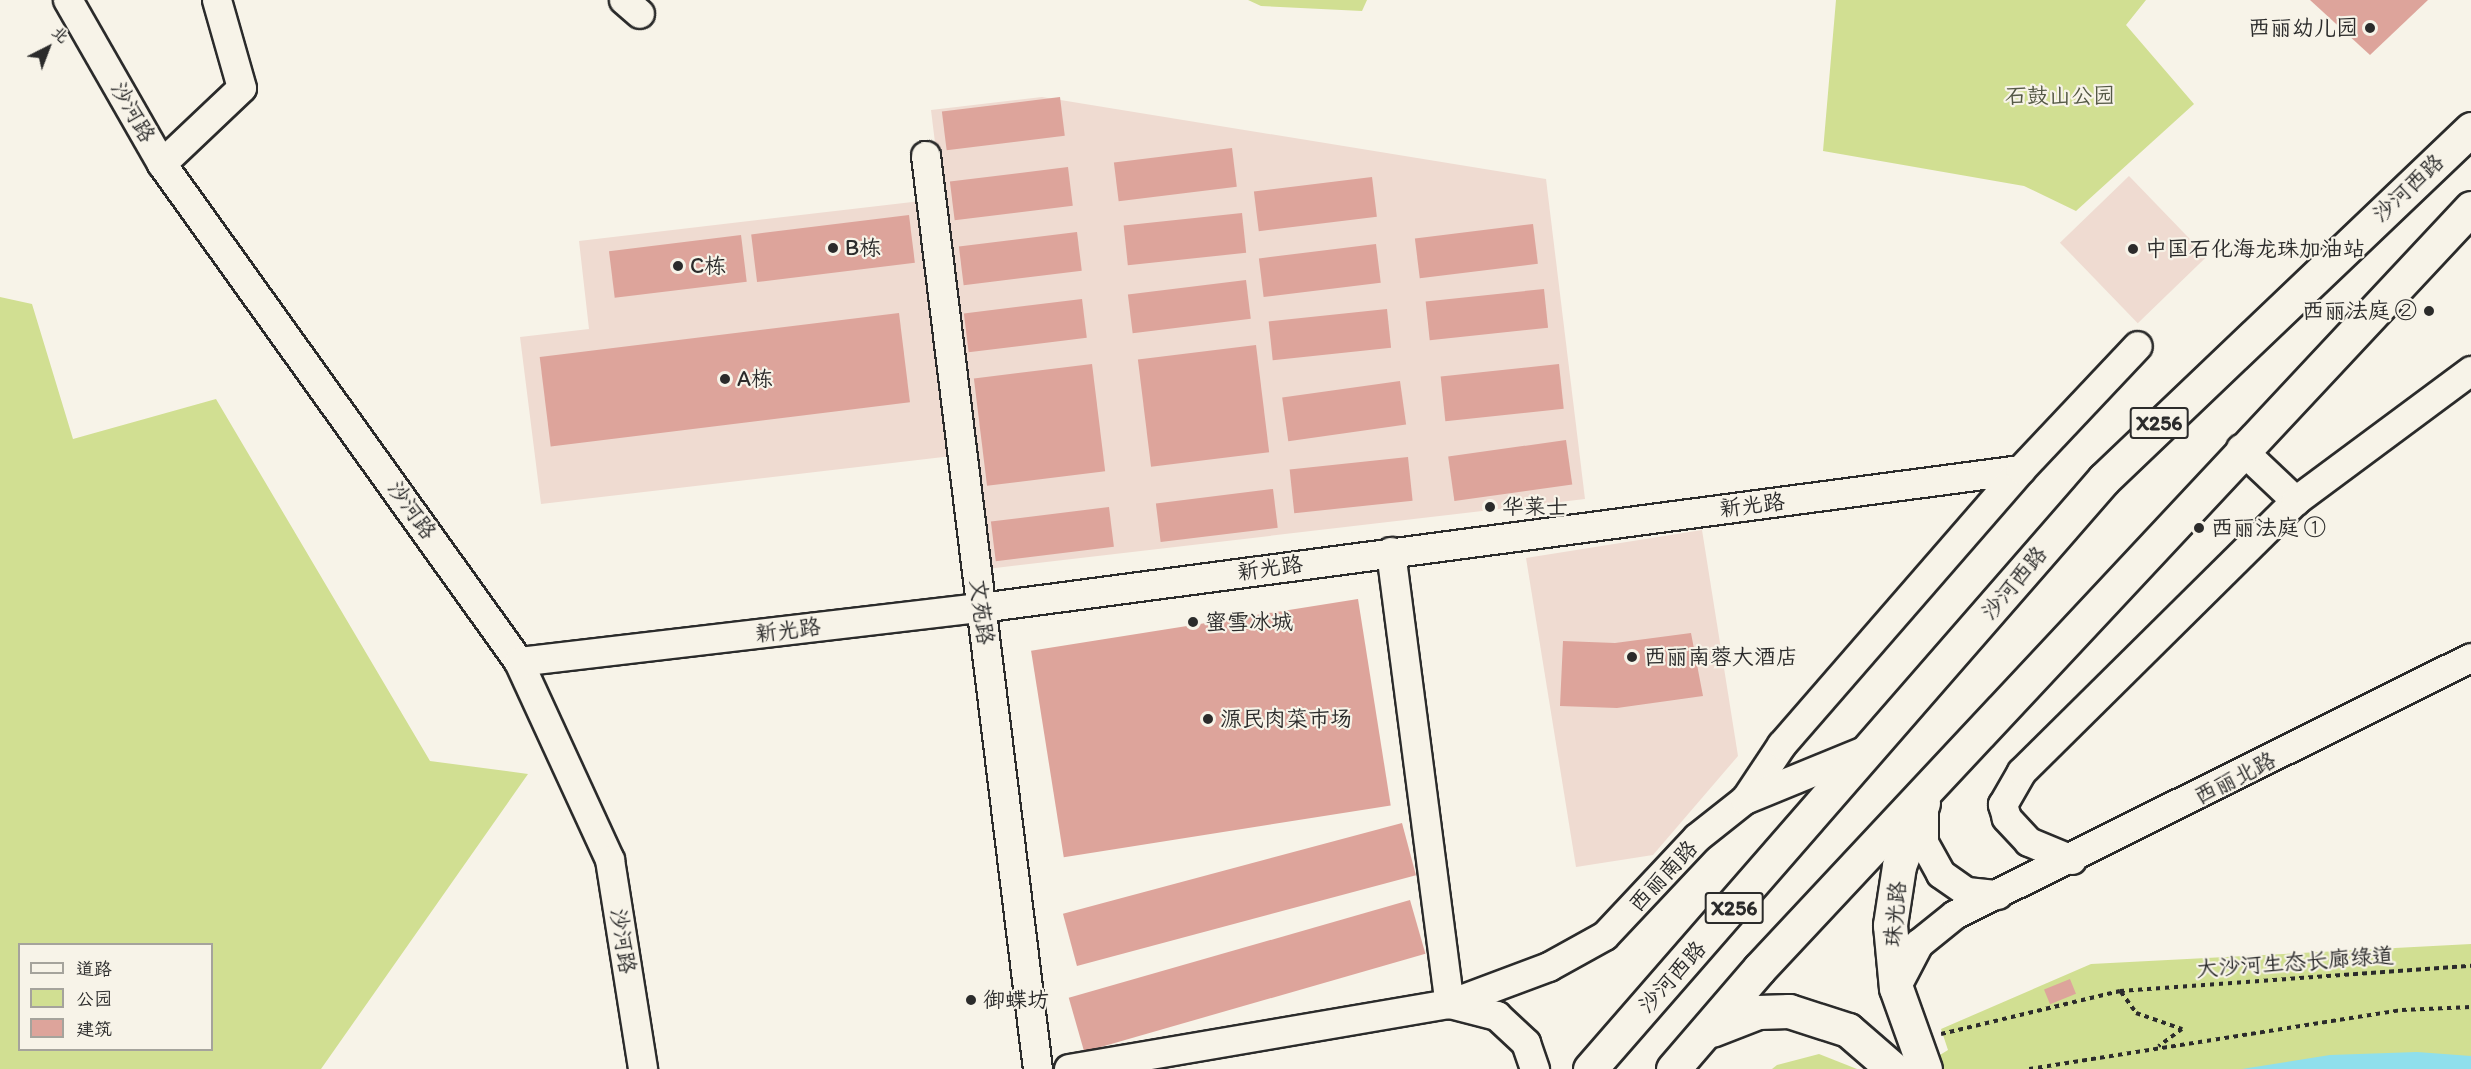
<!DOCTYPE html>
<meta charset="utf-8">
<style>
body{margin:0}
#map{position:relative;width:2471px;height:1069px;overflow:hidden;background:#f7f3e8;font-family:Itim,"LXGW WenKai TC",sans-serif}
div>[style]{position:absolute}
.built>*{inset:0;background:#efdbd1;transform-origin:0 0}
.green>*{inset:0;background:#d1df92}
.water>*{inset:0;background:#8fdfec}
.building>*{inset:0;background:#dda49b;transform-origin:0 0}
.path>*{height:4px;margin-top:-2px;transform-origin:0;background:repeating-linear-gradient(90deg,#2b2b2b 0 4.5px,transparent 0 9px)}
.roads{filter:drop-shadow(2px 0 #2b2b2b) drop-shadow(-2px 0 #2b2b2b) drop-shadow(0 2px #2b2b2b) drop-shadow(0 -2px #2b2b2b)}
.minor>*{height:28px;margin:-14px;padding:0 14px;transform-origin:14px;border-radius:14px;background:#f7f3e8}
.major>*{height:33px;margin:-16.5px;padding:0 16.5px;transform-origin:16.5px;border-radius:16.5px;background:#f7f3e8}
.dots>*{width:16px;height:16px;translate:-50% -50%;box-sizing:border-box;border:3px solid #f7f3e8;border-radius:50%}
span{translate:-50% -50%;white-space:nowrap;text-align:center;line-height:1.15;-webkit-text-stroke:4.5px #f7f3e8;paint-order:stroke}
.shield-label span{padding:2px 4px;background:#f7f3e8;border:2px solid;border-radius:4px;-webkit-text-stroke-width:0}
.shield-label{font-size:21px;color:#2b2b2b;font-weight:700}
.poi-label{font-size:22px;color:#2b2b2b}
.right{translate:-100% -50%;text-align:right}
.left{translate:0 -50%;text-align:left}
.park-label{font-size:22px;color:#545845}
.street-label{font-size:22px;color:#2b2b2b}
.legend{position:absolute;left:18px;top:943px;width:195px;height:108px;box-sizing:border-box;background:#f7f3e8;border:2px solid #a5a39c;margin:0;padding:8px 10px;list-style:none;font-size:18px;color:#2b2b2b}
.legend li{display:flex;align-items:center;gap:12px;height:30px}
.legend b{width:30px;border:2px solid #a5a39c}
.north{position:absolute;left:18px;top:18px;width:60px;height:60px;-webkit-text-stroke:4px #f7f3e8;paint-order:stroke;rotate:42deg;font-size:16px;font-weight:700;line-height:24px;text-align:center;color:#2b2b2b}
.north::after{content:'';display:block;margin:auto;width:21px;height:27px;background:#2b2b2b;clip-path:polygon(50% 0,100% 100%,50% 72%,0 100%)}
</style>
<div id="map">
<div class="built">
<i style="clip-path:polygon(1042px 97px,1546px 179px,1585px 499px,987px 569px,931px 110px)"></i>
<i style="left:2129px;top:176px;width:112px;height:96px;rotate:46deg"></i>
<i style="clip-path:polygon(921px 201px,952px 456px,541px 504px,520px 337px,589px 329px,579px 241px)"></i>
<i style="clip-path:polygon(1702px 530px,1738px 756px,1653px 855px,1576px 867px,1526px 558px)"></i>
</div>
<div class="green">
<i style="clip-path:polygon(1248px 0,1367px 0,1362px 11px,1261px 6px)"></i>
<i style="clip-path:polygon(1836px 0,2146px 0,2126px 25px,2194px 104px,2076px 211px,2024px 186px,1823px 151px)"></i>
<i style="clip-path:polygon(evenodd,0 297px,32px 304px,73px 439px,216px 399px,430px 761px,528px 774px,321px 1069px,0 1069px,0 297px,20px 944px,212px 944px,212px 1050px,20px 1050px,20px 944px)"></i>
<i style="clip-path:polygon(2471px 944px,2471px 1069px,1917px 1069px,1948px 1050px,1941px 1029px,2091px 964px)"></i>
<i style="clip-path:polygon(1819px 1054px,1857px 1069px,1772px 1069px,1777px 1065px)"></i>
</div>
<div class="water">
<i style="clip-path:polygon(2417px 1052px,2471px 1056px,2471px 1069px,2242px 1069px,2330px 1055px)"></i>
</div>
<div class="building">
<i style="clip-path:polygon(2310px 0,2428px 0,2370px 55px)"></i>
<i style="left:1060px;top:97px;width:39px;height:119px;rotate:83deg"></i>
<i style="left:1232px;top:148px;width:39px;height:119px;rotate:83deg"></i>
<i style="left:1068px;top:167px;width:39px;height:119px;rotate:83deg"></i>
<i style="left:1372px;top:177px;width:40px;height:119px;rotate:83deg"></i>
<i style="left:1242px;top:213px;width:40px;height:119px;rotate:84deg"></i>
<i style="left:909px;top:215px;width:48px;height:159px;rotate:83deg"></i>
<i style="left:1533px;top:224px;width:40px;height:119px;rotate:83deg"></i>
<i style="left:1077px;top:232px;width:39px;height:119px;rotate:83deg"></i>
<i style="left:741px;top:235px;width:47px;height:133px;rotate:83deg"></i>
<i style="left:1376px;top:244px;width:39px;height:118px;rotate:83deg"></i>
<i style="left:1246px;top:280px;width:39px;height:119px;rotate:83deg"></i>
<i style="left:1544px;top:289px;width:39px;height:119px;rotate:84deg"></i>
<i style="left:1082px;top:299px;width:39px;height:119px;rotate:83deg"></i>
<i style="left:1387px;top:309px;width:39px;height:119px;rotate:84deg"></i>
<i style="left:899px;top:313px;width:90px;height:362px;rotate:83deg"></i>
<i style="left:1256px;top:345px;width:108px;height:119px;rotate:83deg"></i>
<i style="left:1092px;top:364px;width:108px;height:119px;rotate:83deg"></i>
<i style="left:1559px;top:364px;width:45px;height:119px;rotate:84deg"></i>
<i style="left:1400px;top:381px;width:44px;height:119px;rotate:82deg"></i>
<i style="left:1566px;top:440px;width:45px;height:119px;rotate:82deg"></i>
<i style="left:1408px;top:457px;width:44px;height:119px;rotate:84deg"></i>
<i style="left:1273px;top:489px;width:39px;height:118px;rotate:83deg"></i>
<i style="left:1109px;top:507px;width:40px;height:119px;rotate:83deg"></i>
<i style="left:1358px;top:599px;width:209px;height:331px;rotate:81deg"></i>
<i style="clip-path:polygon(1691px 633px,1703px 696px,1617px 708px,1560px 706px,1563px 641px,1615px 643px)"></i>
<i style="left:1402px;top:823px;width:54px;height:351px;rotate:75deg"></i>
<i style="left:1410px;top:900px;width:56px;height:355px;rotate:74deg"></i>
<i style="left:2070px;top:979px;width:16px;height:28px;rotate:68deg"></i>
</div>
<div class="path">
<i style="left:2121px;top:992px;width:26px;rotate:54deg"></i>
<i style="left:2136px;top:1013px;width:49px;rotate:19.2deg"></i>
<i style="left:2182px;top:1029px;width:29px;rotate:144deg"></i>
<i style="left:1941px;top:1034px;width:184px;rotate:-13.5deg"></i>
<i style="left:2120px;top:991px;width:352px;rotate:-4.1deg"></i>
<i style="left:2029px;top:1069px;width:378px;rotate:-9deg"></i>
<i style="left:2402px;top:1010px;width:69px;rotate:-2.5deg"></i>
</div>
<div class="roads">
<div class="minor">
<i style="left:68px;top:0;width:189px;rotate:60.2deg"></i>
<i style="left:162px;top:164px;width:613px;rotate:54.36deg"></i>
<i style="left:519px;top:662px;width:218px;rotate:65.3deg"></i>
<i style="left:610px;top:860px;width:212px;rotate:81deg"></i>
<i style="left:624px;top:0;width:21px;rotate:41deg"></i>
<i style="left:926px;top:156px;width:920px;rotate:83.01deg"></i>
<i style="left:162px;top:164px;width:110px;rotate:-43.5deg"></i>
<i style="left:242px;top:88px;width:91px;rotate:-105.9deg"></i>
<i style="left:2241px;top:449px;width:76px;rotate:43.4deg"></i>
<i style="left:1391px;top:552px;width:456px;rotate:82.6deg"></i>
<i style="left:519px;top:662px;width:465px;rotate:-6.7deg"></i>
<i style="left:981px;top:608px;width:1049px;rotate:-7.56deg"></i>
<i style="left:1746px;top:799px;width:65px;rotate:-56.3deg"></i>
<i style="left:1782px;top:745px;width:364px;rotate:-49deg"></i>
<i style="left:2021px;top:470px;width:170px;rotate:-46.7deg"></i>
<i style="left:1924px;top:806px;width:37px;rotate:90deg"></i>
<i style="left:1924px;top:843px;width:35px;rotate:61deg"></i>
<i style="left:1941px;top:874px;width:32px;rotate:35deg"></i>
<i style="left:1967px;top:892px;width:31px;rotate:6deg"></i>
<i style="left:2072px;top:860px;width:47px;rotate:-157.3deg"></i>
<i style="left:2029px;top:842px;width:33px;rotate:-133deg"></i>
<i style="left:2007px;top:818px;width:14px;rotate:-107deg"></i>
<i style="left:2003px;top:805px;width:38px;rotate:-60deg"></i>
<i style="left:2022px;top:772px;width:385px;rotate:-44.7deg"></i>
<i style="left:2296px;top:501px;width:218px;rotate:-36.6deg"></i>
<i style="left:1896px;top:988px;width:50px;rotate:-62.4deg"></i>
<i style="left:1919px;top:944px;width:46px;rotate:-38.9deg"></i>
<i style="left:1955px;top:915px;width:576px;rotate:-26.48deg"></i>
<i style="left:1450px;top:1004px;width:49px;rotate:14.3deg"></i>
<i style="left:1497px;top:1016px;width:40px;rotate:43deg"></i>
<i style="left:1526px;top:1043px;width:28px;rotate:71deg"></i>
<i style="left:1069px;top:1069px;width:387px;rotate:-9.7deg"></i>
<i style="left:1450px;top:1004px;width:106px;rotate:-20.5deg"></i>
<i style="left:1549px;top:967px;width:64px;rotate:-29deg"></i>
<i style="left:1605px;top:936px;width:134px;rotate:-46.8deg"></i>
<i style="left:1697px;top:838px;width:61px;rotate:-38.4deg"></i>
<i style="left:1745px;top:800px;width:137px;rotate:-22.3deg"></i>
</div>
<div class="major">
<i style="left:1923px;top:803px;width:67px;rotate:110.9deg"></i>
<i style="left:1899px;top:866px;width:60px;rotate:98.7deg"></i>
<i style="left:1890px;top:925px;width:63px;rotate:84.6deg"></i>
<i style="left:1896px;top:988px;width:86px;rotate:70.3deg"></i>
<i style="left:1712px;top:1030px;width:49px;rotate:-21.4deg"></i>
<i style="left:1758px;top:1012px;width:31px;rotate:-2deg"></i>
<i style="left:1789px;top:1011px;width:62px;rotate:17.9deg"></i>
<i style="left:1848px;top:1030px;width:60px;rotate:40.9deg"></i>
<i style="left:1590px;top:1069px;width:782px;rotate:-48.94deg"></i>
<i style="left:2104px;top:479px;width:507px;rotate:-43.64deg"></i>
<i style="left:1673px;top:1069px;width:132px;rotate:-49.3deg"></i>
<i style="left:1759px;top:969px;width:1042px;rotate:-46.91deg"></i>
</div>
</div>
<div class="dots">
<i style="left:2370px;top:28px;background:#2b2b2b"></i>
<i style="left:833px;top:248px;background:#2b2b2b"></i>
<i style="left:2133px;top:249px;background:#2b2b2b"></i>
<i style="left:678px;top:266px;background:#2b2b2b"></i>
<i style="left:2429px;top:311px;background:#2b2b2b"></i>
<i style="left:725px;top:379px;background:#2b2b2b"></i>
<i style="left:1490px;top:507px;background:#2b2b2b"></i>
<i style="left:2199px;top:528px;background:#2b2b2b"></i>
<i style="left:1193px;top:622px;background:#2b2b2b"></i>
<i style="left:1632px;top:657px;background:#2b2b2b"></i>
<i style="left:1208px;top:719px;background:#2b2b2b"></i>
<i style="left:971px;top:1000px;background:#2b2b2b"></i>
</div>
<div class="shield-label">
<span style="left:2159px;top:423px">X256</span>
<span style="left:1734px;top:908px">X256</span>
</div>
<div class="poi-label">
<span class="right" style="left:2358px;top:28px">西丽幼儿园</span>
<span class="left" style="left:845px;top:248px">B栋</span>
<span class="left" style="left:2145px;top:249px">中国石化海龙珠加油站</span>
<span class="left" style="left:690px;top:266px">C栋</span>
<span class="right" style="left:2417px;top:311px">西丽法庭 ②</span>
<span class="left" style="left:737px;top:379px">A栋</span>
<span class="left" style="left:1502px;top:507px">华莱士</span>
<span class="left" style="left:2211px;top:528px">西丽法庭 ①</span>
<span class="left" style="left:1205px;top:622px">蜜雪冰城</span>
<span class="left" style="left:1644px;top:657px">西丽南蓉大酒店</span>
<span class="left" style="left:1220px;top:719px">源民肉菜市场</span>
<span class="left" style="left:983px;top:1000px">御蝶坊</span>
</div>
<div class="park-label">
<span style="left:2060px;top:96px">石鼓山公园</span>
</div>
<div class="street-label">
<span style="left:133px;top:112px;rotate:60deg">沙河路</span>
<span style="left:2408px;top:188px;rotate:-43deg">沙河西路</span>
<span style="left:1752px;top:505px;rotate:-7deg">新光路</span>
<span style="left:412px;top:510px;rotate:54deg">沙河路</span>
<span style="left:1270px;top:568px;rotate:-8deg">新光路</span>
<span style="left:2014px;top:583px;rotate:-50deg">沙河西路</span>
<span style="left:982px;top:612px;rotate:83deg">文苑路</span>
<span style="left:788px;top:630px;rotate:-7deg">新光路</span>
<span style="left:2235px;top:778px;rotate:-27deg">西丽北路</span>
<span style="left:1663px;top:876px;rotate:-47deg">西丽南路</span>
<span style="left:1895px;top:914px;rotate:-85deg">珠光路</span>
<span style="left:623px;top:941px;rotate:81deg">沙河路</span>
<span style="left:2295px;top:962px;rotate:-4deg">大沙河生态长廊绿道</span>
<span style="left:1672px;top:977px;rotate:-48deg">沙河西路</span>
</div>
<ul class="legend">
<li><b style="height:8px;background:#f7f3e8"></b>道路</li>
<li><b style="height:16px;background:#d1df92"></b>公园</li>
<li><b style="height:16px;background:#dda49b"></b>建筑</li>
</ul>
<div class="north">北</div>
</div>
